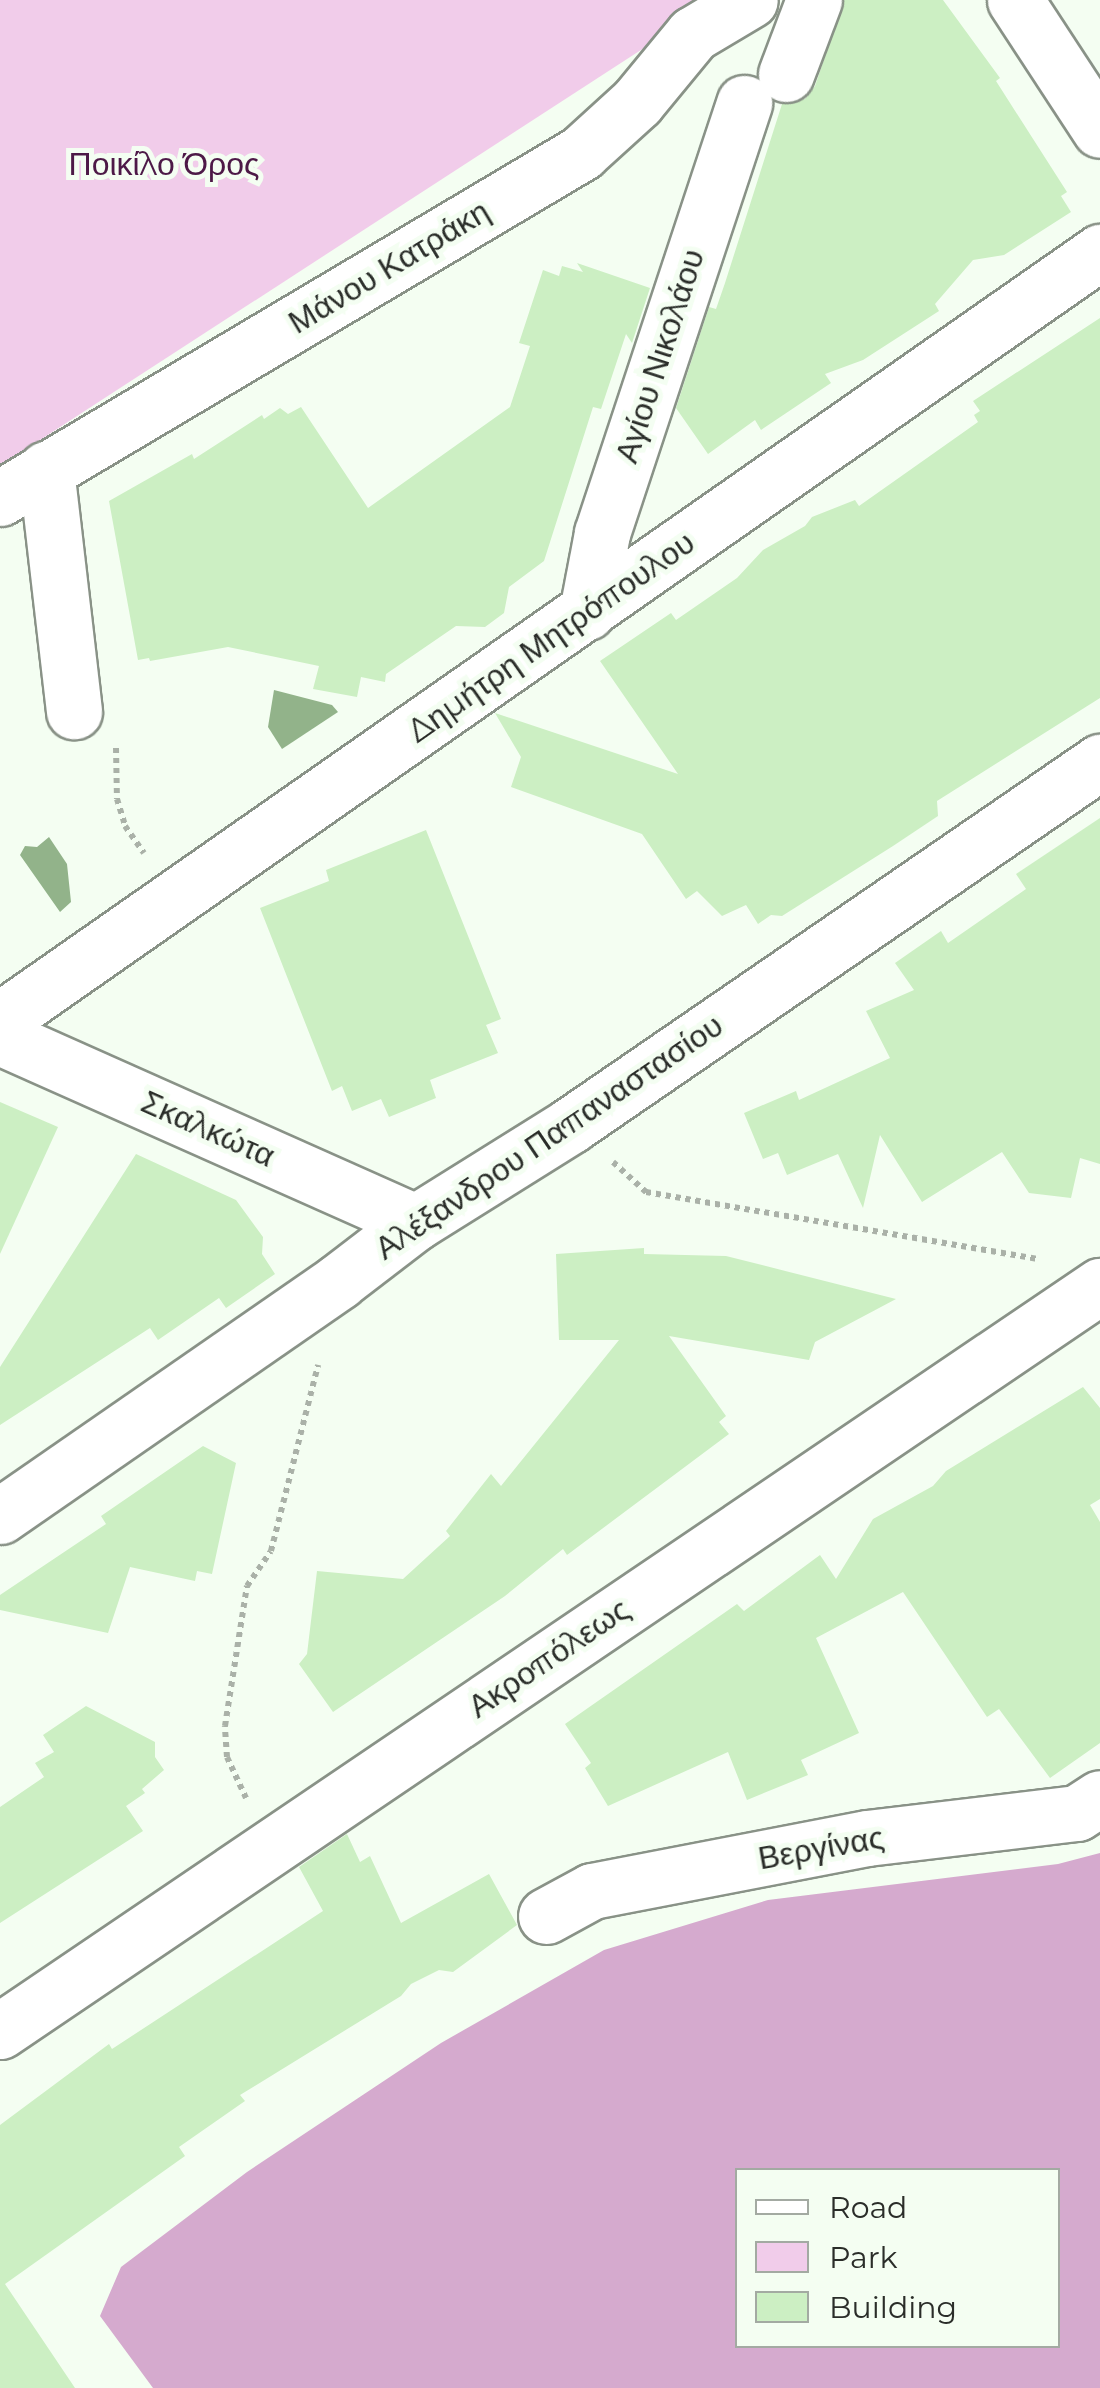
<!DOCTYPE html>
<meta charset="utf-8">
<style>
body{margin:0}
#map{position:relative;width:1100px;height:2388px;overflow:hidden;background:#f4fef2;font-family:Montserrat,sans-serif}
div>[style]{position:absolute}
.green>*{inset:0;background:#f1ccea}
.forest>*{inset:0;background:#d5aace}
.water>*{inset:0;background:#92b38a}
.building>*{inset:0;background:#ccefc3}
.path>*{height:6px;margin-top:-3px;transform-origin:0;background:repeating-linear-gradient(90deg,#aab1a8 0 5px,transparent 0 10px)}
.roads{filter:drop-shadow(2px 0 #899287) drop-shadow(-2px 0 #899287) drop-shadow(0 2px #899287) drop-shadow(0 -2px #899287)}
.minor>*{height:55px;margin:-27.5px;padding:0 27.5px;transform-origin:27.5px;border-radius:27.5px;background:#fff}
span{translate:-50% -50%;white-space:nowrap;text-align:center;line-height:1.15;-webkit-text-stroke:10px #f4fef2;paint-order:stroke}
.park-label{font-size:32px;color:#4d1947}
.street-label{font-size:32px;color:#2a2d29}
.legend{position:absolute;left:735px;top:2168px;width:325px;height:180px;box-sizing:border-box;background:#f4fef2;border:2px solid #a3aaa2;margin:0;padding:12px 18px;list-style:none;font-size:30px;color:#2a2d29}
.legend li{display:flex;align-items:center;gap:20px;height:50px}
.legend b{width:50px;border:2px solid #a3aaa2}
</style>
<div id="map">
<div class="green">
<i style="clip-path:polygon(0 0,718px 0,0 466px)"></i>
</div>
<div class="forest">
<i style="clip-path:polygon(evenodd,1100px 1853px,1100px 2388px,153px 2388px,100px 2316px,121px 2267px,247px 2172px,441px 2043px,604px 1950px,768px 1900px,1058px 1864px,1100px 1853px,738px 2170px,1058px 2170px,1058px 2346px,738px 2346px,738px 2170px)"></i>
</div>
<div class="water">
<i style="clip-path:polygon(274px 690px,332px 705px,338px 712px,282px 749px,268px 727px)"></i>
<i style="clip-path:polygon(49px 837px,67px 864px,71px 902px,60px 912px,20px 855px,25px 846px,37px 847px)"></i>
</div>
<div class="building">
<i style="clip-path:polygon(844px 0,943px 0,1000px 78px,996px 81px,1067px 192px,1061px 196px,1071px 212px,1004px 255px,973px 260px,935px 304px,939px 311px,863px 360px,825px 374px,831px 383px,761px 430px,755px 420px,708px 454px,676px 408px,709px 307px,716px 309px,725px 283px,782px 104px,805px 99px,815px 86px)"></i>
<i style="clip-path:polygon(577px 263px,650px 288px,632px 343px,626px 334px,601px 409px,593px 407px,544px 561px,509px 587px,504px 613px,485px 627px,456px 626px,386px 674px,385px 682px,361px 677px,357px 697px,313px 689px,319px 666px,228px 647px,150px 661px,149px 658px,138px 660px,109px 501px,192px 454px,194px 459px,262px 415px,264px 419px,280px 408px,288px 414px,301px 407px,368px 508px,510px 407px,530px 346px,519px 343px,543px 270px,559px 276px,562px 266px,583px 272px)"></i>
<i style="clip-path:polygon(1100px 318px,1100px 698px,937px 801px,938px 816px,893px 846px,782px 916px,771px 915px,758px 924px,746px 905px,722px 916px,697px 891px,686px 899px,642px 834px,511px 787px,521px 757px,495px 713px,678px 774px,600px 661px,671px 613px,676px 620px,737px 578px,763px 550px,805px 526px,812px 517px,855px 500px,859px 506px,978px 422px,974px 415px,980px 411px,973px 401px)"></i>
<i style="clip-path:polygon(1100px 818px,1100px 1164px,1080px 1158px,1071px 1198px,1029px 1193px,1002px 1152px,922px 1202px,880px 1135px,863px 1208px,838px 1154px,787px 1175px,778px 1153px,763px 1159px,744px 1113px,796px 1091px,799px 1100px,890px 1058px,866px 1011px,914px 990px,895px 963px,941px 931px,948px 943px,1026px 889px,1016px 874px)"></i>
<i style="clip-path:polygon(426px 830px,501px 1019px,486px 1025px,498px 1053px,430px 1080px,436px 1098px,389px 1117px,381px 1099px,352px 1111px,342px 1086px,332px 1091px,260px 908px,329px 881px,326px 870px)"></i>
<i style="clip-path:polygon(0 1102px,58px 1127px,0 1254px)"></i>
<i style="clip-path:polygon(136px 1154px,236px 1200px,263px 1237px,262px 1254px,275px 1274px,226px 1308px,219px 1298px,158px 1340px,150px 1328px,0 1425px,0 1367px)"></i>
<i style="clip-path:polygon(644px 1248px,644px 1254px,726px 1256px,896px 1299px,815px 1342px,809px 1360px,669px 1336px,726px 1416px,719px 1422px,729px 1434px,567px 1555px,563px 1549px,505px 1596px,333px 1712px,299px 1664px,307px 1654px,317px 1571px,403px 1579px,450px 1536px,446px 1531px,491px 1474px,501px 1486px,619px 1340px,559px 1340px,556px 1254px)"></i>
<i style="clip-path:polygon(1083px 1387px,1100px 1408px,1100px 1499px,1090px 1505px,1100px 1522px,1100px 1743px,1050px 1778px,999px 1709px,987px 1717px,903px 1592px,816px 1638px,859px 1733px,801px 1760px,808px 1775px,747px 1800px,728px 1752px,608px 1806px,585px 1768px,591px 1763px,565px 1724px,737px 1604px,744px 1611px,820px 1555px,836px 1579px,873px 1519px,933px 1486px,946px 1471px)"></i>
<i style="clip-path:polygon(203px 1446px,236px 1463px,212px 1574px,197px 1571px,195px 1581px,130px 1567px,108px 1633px,0 1610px,0 1595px,106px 1524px,101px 1516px)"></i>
<i style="clip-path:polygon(86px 1706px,155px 1742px,155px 1757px,164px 1770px,142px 1789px,145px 1793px,126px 1806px,143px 1831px,0 1923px,0 1807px,44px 1777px,35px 1763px,54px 1752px,43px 1735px)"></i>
<i style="clip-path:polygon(347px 1834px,360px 1862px,370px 1856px,401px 1923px,489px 1874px,517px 1925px,453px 1972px,439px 1970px,411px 1984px,401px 1996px,240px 2095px,245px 2101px,179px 2147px,185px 2156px,5px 2284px,75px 2388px,0 2388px,0 2125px,109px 2044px,112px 2049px,323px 1911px,299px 1867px)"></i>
</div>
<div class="path">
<i style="left:116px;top:748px;width:51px;rotate:88.9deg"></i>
<i style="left:117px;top:799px;width:28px;rotate:73deg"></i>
<i style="left:125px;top:826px;width:33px;rotate:55deg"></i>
<i style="left:613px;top:1162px;width:45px;rotate:42.3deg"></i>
<i style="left:646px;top:1192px;width:399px;rotate:9.7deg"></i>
<i style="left:246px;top:1798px;width:45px;rotate:-114.9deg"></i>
<i style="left:227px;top:1757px;width:31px;rotate:-94deg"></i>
<i style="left:225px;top:1726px;width:142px;rotate:-81.1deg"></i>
<i style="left:247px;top:1586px;width:42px;rotate:-55.6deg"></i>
<i style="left:271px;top:1551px;width:192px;rotate:-75.8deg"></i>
</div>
<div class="roads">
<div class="minor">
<i style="left:1015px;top:0;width:155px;rotate:56.8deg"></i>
<i style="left:786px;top:74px;width:79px;rotate:-69.3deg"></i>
<i style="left:46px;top:469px;width:244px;rotate:83.4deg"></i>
<i style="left:0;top:498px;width:676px;rotate:-30.7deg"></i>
<i style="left:581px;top:153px;width:76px;rotate:-42.3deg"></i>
<i style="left:637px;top:102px;width:88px;rotate:-50.5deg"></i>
<i style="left:693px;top:34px;width:66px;rotate:-30.8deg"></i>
<i style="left:587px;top:612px;width:80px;rotate:-79.2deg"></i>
<i style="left:602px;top:533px;width:453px;rotate:-71.7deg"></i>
<i style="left:0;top:1020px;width:1342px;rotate:-34.92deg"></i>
<i style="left:0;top:1037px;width:455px;rotate:24deg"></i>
<i style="left:0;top:1516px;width:412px;rotate:-34.7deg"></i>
<i style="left:339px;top:1281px;width:97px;rotate:-37.5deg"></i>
<i style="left:416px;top:1222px;width:183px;rotate:-32deg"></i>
<i style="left:571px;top:1125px;width:642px;rotate:-34.46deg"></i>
<i style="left:546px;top:1916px;width:52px;rotate:-28.5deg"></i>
<i style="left:592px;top:1891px;width:280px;rotate:-10.9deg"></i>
<i style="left:867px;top:1838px;width:211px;rotate:-6.8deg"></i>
<i style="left:1077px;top:1813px;width:27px;rotate:-33deg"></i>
<i style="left:0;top:2031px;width:1329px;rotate:-34.11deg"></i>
</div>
</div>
<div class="park-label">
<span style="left:164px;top:164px">Ποικίλο Όρος</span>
</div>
<div class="street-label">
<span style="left:389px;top:267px;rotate:-31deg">Μάνου Κατράκη</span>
<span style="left:660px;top:356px;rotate:-72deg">Αγίου Νικολάου</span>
<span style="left:551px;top:637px;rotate:-35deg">Δημήτρη Μητρόπουλου</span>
<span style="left:208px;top:1129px;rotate:24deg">Σκαλκώτα</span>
<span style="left:549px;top:1137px;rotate:-34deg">Αλέξανδρου Παπαναστασίου</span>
<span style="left:549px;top:1658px;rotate:-34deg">Ακροπόλεως</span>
<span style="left:821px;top:1848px;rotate:-10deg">Βεργίνας</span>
</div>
<ul class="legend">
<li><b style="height:12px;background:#fff"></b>Road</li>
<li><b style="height:28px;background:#f1ccea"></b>Park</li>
<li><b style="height:28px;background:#ccefc3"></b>Building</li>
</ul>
</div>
